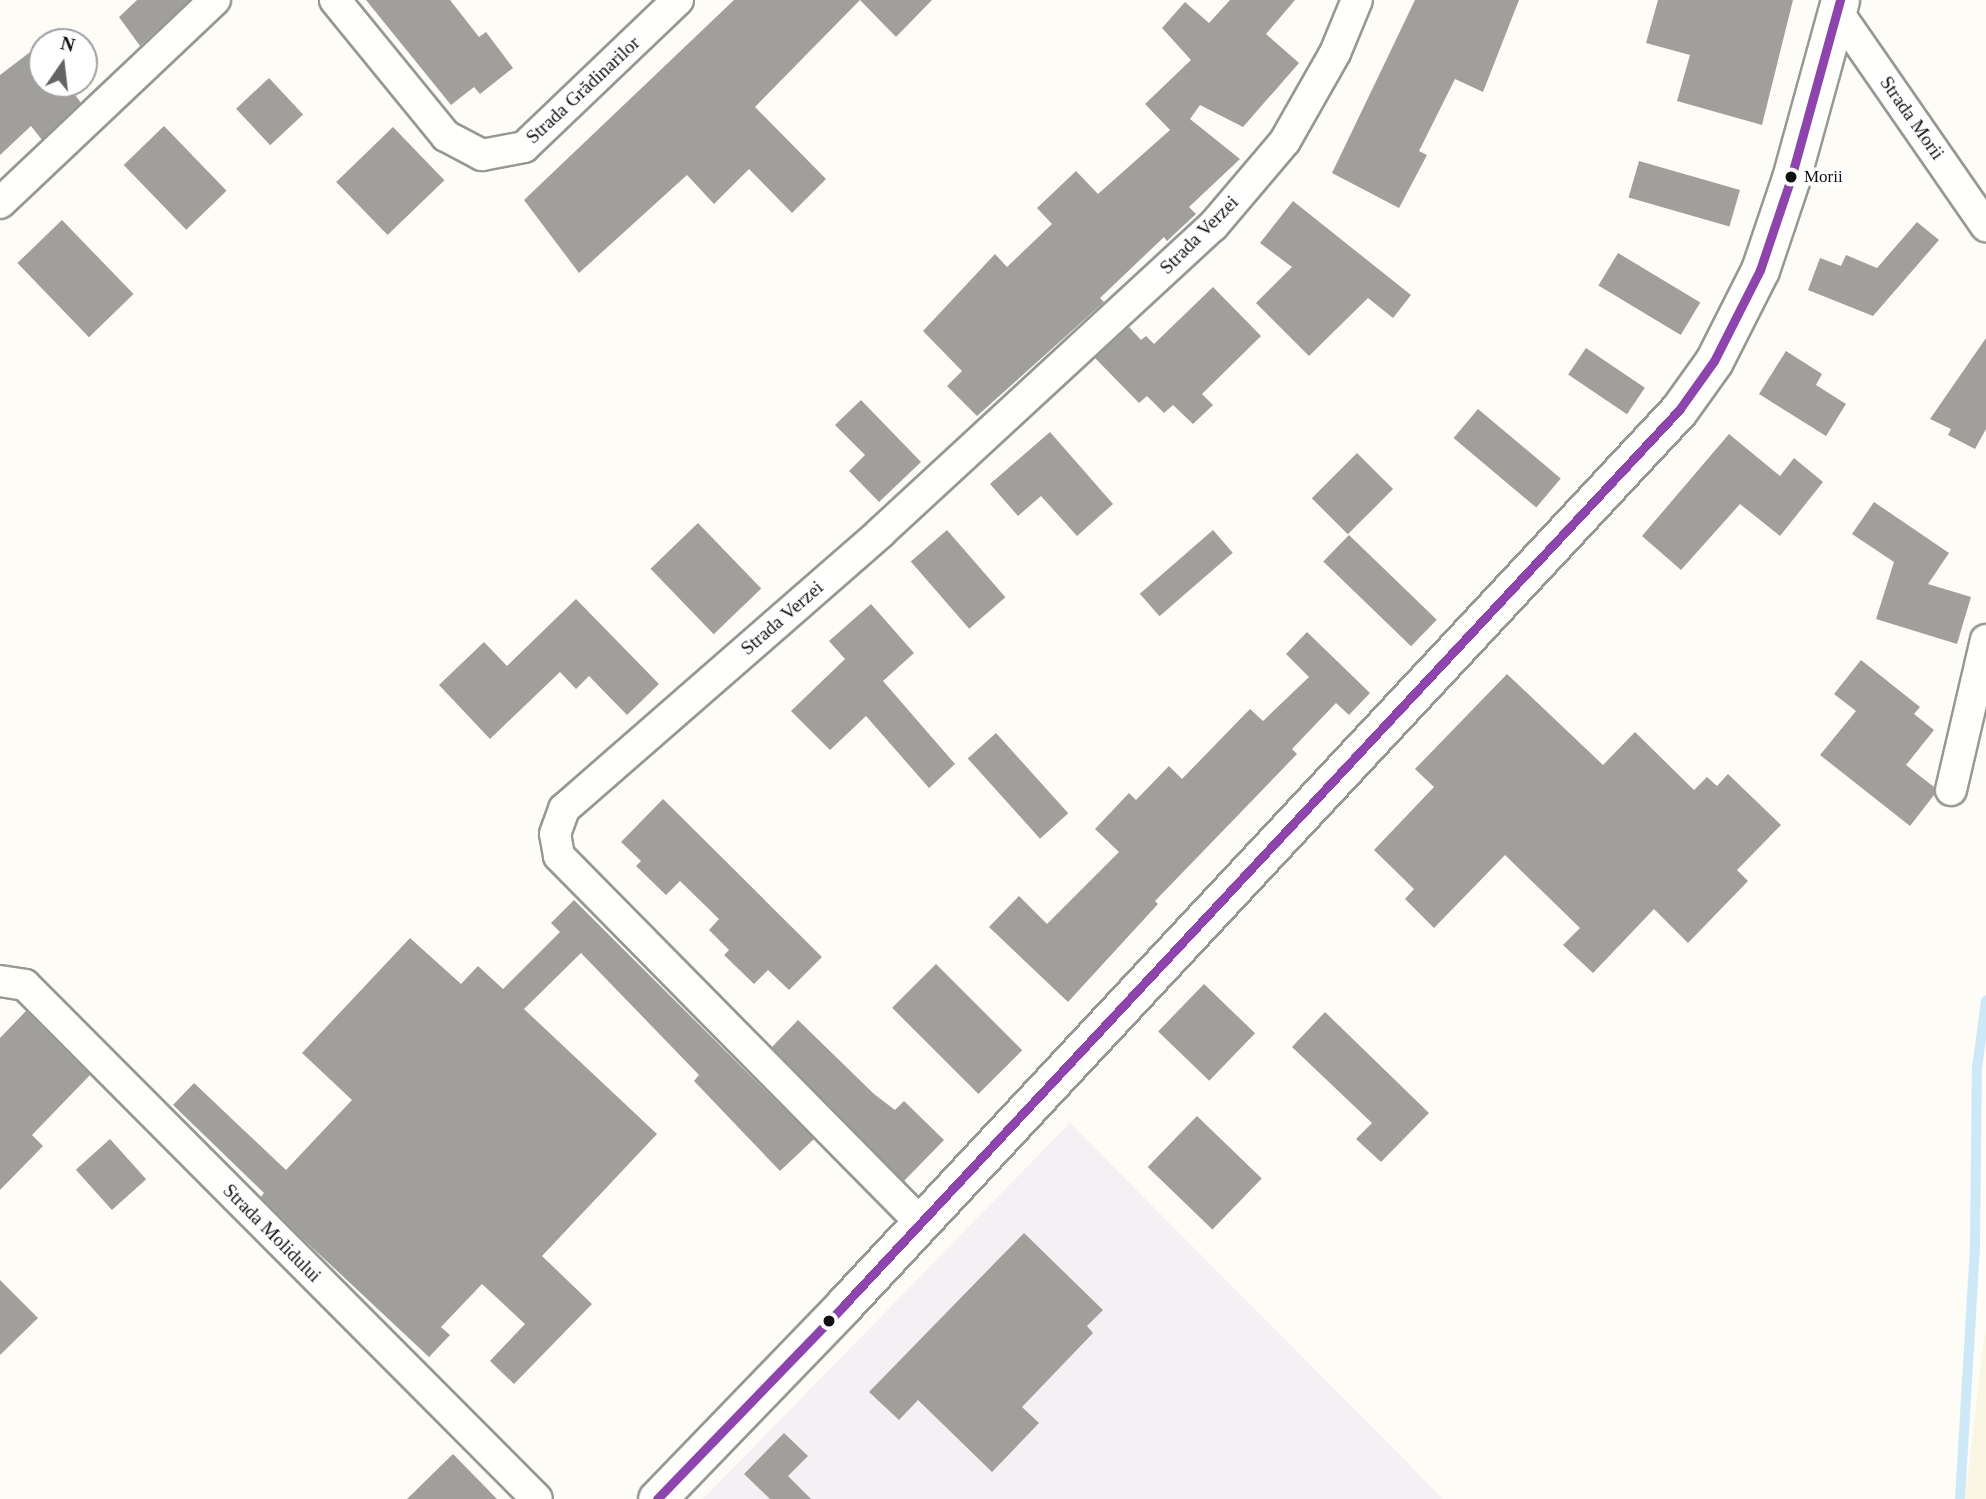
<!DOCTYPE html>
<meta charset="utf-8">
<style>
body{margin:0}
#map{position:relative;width:1986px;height:1499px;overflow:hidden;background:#fdfcf7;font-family:"Times New Roman",serif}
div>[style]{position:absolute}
.industrial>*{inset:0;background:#f5f0f3}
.farmland>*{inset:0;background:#f9f7e4}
.stream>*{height:10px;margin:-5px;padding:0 5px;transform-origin:5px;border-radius:5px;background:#cde8f7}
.building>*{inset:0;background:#a19f9c;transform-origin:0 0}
.roads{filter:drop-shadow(2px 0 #979795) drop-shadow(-2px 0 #979795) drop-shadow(0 2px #979795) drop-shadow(0 -2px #979795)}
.minor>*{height:30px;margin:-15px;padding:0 15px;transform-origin:15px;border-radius:15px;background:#fffffe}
.tertiary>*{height:37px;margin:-18.5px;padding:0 18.5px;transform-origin:18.5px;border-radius:18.5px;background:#fffffe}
.bus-1>*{height:9px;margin:-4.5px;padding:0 4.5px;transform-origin:4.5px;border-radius:4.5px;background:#8e44ad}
.dots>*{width:19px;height:19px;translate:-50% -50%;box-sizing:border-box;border:4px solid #fff;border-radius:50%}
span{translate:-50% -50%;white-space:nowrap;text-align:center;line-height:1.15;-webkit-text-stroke:7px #fff;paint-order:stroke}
.bus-label{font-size:17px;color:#111}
.left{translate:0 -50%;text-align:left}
.street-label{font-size:19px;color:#111}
.north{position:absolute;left:28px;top:28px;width:70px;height:70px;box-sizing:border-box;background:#fff;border:2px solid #a0a0a0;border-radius:50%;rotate:14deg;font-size:19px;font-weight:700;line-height:28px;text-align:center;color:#111}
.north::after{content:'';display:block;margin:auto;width:24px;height:32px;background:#646362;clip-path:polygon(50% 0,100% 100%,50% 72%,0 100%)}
</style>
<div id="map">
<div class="industrial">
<i style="clip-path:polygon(1070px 1123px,1391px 1446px,1443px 1499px,703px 1499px)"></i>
</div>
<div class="farmland">
<i style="clip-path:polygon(1986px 1326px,1986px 1499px,1965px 1499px,1982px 1355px)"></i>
</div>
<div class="stream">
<i style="left:1960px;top:1499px;width:253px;rotate:-86.6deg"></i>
<i style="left:1975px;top:1246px;width:178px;rotate:-89.4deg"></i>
<i style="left:1977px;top:1068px;width:68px;rotate:-82.3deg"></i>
</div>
<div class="building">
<i style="clip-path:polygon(137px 0,190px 0,140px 46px,119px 17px)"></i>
<i style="clip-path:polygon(366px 0,450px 0,479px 37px,486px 32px,513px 68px,480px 94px,474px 87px,451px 105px)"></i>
<i style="clip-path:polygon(734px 0,932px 0,896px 37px,860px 0,755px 107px,826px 179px,792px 213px,749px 169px,714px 204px,687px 175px,579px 273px,524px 200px)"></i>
<i style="clip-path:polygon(1230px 0,1295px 0,1266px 34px,1299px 63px,1243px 127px,1200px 105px,1190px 119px,1240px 159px,1189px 207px,1196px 214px,1167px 241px,1164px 237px,1100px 298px,1104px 302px,977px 416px,947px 386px,962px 371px,923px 331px,995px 254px,1007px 267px,1052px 224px,1037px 208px,1076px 171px,1098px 194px,1170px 130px,1145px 104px,1191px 60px,1162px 28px,1185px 2px,1209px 23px)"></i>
<i style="clip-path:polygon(1415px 0,1519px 0,1483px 92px,1455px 79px,1419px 151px,1427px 155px,1399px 208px,1332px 173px)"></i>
<i style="clip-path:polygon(1658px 0,1793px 0,1762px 125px,1677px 101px,1690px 55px,1646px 43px)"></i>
<i style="clip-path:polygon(42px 43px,42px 84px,67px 84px,81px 103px,42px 140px,31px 126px,0 155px,0 75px)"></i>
<i style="left:269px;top:78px;width:50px;height:45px;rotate:47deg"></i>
<i style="left:164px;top:126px;width:90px;height:56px;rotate:46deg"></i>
<i style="left:393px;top:127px;width:74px;height:79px;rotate:46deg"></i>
<i style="left:1639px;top:161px;width:105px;height:38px;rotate:16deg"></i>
<i style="clip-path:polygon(1293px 201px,1411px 295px,1393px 318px,1368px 298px,1309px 356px,1256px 303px,1292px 267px,1260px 243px)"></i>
<i style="left:62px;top:220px;width:103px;height:62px;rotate:46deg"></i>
<i style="clip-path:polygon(1917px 222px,1939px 240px,1873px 316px,1808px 290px,1820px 258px,1841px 266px,1846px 255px,1877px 268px)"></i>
<i style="left:1618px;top:253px;width:96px;height:38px;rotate:31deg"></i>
<i style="clip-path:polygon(1213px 287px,1261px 336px,1202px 394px,1213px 405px,1193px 424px,1173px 405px,1164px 413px,1147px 396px,1139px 403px,1095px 358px,1129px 327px,1141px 340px,1146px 336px,1154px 344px)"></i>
<i style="clip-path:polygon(1986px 338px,1986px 429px,1975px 449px,1948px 435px,1951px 429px,1930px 419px)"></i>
<i style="left:1586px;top:348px;width:71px;height:32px;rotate:34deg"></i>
<i style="clip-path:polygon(1786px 351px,1822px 374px,1816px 385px,1846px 404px,1826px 436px,1759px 394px)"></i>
<i style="clip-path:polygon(861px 400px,921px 462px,879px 502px,849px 471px,865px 455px,835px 425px)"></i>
<i style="left:1478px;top:409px;width:108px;height:38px;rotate:40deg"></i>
<i style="clip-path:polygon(1050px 432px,1113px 504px,1077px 536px,1041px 496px,1018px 516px,990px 484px)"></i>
<i style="clip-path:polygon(1729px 434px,1780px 476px,1794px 458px,1823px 482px,1780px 536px,1740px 504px,1681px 570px,1642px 536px)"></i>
<i style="left:1357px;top:453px;width:51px;height:64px;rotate:45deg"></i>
<i style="clip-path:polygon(1874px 502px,1949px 553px,1928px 584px,1971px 597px,1957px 644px,1876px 619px,1894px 562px,1852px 534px)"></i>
<i style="left:698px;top:523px;width:91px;height:66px;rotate:46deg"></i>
<i style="left:947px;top:530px;width:89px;height:48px;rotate:49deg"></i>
<i style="left:1213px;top:530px;width:30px;height:97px;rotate:49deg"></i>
<i style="left:1349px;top:535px;width:122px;height:37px;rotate:44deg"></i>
<i style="clip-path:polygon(576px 599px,659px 684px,627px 715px,589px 676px,576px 689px,560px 672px,490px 739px,439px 685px,484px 642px,507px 666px)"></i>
<i style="clip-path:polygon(871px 604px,914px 653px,883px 681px,955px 764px,929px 788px,866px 716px,830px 750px,791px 711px,845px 659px,829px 641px)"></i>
<i style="clip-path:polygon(1307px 632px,1370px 693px,1349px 715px,1336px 703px,1292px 749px,1297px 754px,1155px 901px,1158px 904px,1068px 1002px,989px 927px,1019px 896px,1047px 924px,1119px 852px,1095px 829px,1129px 793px,1136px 800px,1169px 766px,1182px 779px,1250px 709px,1263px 721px,1309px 677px,1286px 654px)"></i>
<i style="clip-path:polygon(1861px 660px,1920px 707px,1914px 714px,1934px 730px,1906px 765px,1934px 787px,1934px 795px,1910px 826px,1820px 755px,1856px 711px,1834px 694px)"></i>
<i style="clip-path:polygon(1507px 674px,1603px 765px,1635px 732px,1694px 790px,1707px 777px,1717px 786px,1728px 774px,1781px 825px,1737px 870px,1748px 881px,1688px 943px,1654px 909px,1593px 973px,1563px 945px,1580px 928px,1505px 855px,1434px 928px,1405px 899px,1414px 889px,1374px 850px,1434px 787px,1415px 769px)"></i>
<i style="left:996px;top:733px;width:108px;height:38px;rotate:48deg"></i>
<i style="clip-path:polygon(663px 799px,822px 957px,789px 990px,768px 970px,754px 984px,724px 955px,729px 950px,709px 930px,719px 919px,680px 881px,666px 895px,636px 866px,641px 861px,621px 842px)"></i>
<i style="clip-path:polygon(574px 900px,814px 1139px,780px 1171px,694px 1081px,699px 1075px,581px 953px,524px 1009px,657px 1134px,542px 1256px,592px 1304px,514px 1384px,490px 1361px,525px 1324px,482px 1284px,441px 1327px,450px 1335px,429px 1357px,302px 1238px,261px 1197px,264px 1193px,173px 1105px,194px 1083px,286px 1170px,352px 1100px,302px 1053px,410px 938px,461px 984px,478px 966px,503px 989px,560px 932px,551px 923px)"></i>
<i style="left:936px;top:964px;width:122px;height:62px;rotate:45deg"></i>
<i style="left:1204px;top:984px;width:71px;height:66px;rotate:44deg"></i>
<i style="clip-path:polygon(26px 1011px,90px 1075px,32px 1135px,43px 1146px,0 1190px,0 1038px)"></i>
<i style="clip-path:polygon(1325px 1012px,1429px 1113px,1381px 1162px,1356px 1139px,1372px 1123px,1292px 1047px)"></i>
<i style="clip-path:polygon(798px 1020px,874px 1094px,895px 1110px,904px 1101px,944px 1140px,904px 1181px,772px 1047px)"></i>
<i style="left:1197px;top:1116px;width:90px;height:71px;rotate:44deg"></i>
<i style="left:110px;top:1139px;width:54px;height:46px;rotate:48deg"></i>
<i style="clip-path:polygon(1024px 1233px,1103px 1310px,1087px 1326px,1093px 1333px,1022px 1407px,1039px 1423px,992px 1472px,918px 1400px,899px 1420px,869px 1392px)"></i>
<i style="clip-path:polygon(0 1280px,38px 1318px,0 1355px)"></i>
<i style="clip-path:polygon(784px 1433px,808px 1456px,788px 1476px,811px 1499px,770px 1499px,744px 1474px)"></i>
<i style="clip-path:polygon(453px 1454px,497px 1499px,407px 1499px)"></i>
</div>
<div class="roads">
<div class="minor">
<i style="left:335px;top:0;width:176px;rotate:50.8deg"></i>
<i style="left:446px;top:136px;width:41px;rotate:27.8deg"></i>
<i style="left:482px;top:155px;width:43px;rotate:-10.8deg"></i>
<i style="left:524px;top:147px;width:213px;rotate:-43.7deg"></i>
<i style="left:1837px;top:11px;width:262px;rotate:55.3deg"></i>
<i style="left:0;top:203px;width:296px;rotate:-43.4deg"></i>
<i style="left:1951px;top:790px;width:154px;rotate:-76.9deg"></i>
<i style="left:0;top:981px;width:25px;rotate:9deg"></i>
<i style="left:25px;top:985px;width:725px;rotate:45.11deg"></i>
<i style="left:920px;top:1222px;width:514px;rotate:-134.61deg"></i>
<i style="left:559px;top:856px;width:22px;rotate:-100deg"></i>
<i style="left:555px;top:834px;width:27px;rotate:-70deg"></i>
<i style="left:564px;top:809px;width:421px;rotate:-41.1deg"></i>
<i style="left:881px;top:532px;width:452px;rotate:-42.7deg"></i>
<i style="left:1213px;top:226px;width:111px;rotate:-49.7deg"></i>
<i style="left:1285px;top:141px;width:101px;rotate:-60.4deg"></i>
<i style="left:1335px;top:53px;width:57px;rotate:-67.5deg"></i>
</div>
<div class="tertiary">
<i style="left:657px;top:1499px;width:271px;rotate:-46deg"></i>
<i style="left:845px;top:1304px;width:1223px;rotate:-46.99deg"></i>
<i style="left:1679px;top:410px;width:60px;rotate:-54.5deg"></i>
<i style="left:1714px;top:361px;width:102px;rotate:-63.2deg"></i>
<i style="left:1760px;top:270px;width:97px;rotate:-71.4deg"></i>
<i style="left:1791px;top:178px;width:185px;rotate:-74.6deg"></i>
</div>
</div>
<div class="bus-1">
<i style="left:657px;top:1499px;width:271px;rotate:-46deg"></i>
<i style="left:845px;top:1304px;width:1223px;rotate:-46.99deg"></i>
<i style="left:1679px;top:410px;width:60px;rotate:-54.5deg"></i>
<i style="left:1714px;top:361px;width:102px;rotate:-63.2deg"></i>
<i style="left:1760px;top:270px;width:97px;rotate:-71.4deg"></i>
<i style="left:1791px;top:178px;width:185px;rotate:-74.6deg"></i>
</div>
<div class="dots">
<i style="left:1791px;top:177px;background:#111"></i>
<i style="left:829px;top:1321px;background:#111"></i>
</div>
<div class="bus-label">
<span class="left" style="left:1804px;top:177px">Morii</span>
</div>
<div class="street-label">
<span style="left:583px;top:90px;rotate:-43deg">Strada Grădinarilor</span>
<span style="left:1912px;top:118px;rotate:55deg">Strada Morii</span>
<span style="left:1199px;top:235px;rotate:-45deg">Strada Verzei</span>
<span style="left:782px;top:618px;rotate:-41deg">Strada Verzei</span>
<span style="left:272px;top:1233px;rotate:45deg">Strada Molidului</span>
</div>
<div class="north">N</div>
</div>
